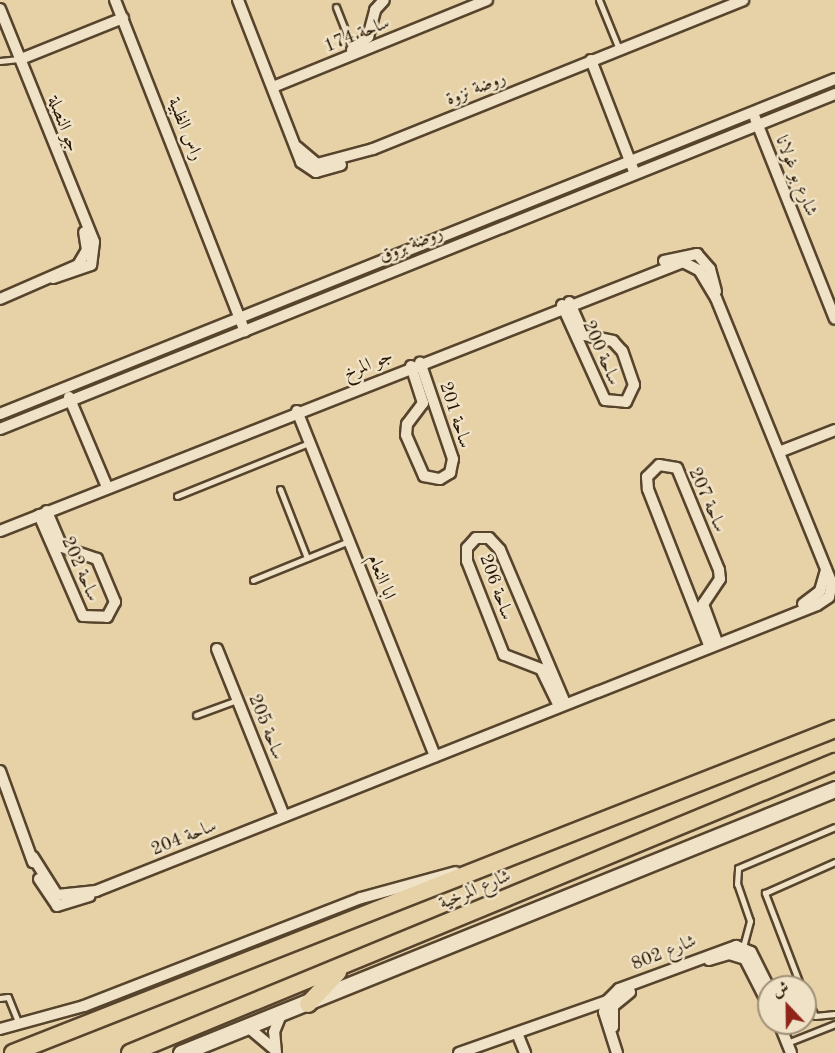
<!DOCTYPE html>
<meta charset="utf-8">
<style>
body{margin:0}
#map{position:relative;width:835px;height:1053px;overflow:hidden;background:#e7d2a7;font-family:"Old Standard TT",Amiri,serif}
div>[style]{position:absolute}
.roads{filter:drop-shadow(2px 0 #57442d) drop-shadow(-2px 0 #57442d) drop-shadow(0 2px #57442d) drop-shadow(0 -2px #57442d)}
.service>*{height:5px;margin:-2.5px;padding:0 2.5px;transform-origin:2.5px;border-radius:2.5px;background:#efe2c6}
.minor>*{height:10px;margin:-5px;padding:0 5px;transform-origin:5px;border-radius:5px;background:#efe2c6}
.secondary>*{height:15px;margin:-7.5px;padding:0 7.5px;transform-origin:7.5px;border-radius:7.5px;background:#efe2c6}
.trunk>*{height:16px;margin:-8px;padding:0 8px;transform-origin:8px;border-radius:8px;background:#e7d2a7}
span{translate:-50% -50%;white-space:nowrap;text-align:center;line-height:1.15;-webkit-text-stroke:5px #efe2c6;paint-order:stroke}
.street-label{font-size:18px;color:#271504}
.north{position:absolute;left:757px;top:975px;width:60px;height:60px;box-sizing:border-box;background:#efe2c6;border:2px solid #9f9078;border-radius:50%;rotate:338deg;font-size:16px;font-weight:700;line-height:24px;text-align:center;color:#271504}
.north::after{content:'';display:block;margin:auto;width:21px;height:27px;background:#8f2418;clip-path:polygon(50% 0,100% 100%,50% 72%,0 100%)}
</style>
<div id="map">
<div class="roads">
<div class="service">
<i style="left:599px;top:0;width:53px;rotate:67.8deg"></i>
<i style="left:336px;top:7px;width:46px;rotate:68.4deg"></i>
<i style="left:0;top:61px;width:19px;rotate:-6deg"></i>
<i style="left:280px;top:489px;width:74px;rotate:68.6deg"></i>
<i style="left:177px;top:496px;width:142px;rotate:-21.9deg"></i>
<i style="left:253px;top:580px;width:104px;rotate:-22.1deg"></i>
<i style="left:196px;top:715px;width:44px;rotate:-20.1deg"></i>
<i style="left:743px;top:947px;width:27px;rotate:-75deg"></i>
<i style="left:750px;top:921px;width:39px;rotate:-109deg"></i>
<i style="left:737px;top:884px;width:16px;rotate:-86deg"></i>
<i style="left:738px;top:868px;width:105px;rotate:-22.9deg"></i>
<i style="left:801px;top:987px;width:101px;rotate:-111deg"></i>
<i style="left:765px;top:893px;width:77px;rotate:-23.9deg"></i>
<i style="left:805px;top:996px;width:22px;rotate:63deg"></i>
<i style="left:815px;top:1016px;width:20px;rotate:-6deg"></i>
<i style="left:0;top:998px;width:8px;rotate:-7deg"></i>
<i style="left:8px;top:997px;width:29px;rotate:68deg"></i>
<i style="left:787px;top:1043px;width:52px;rotate:-21.6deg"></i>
</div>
<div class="minor">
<i style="left:115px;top:0;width:356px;rotate:68.6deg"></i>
<i style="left:238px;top:0;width:174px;rotate:68.7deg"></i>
<i style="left:301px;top:162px;width:18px;rotate:34deg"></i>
<i style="left:316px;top:172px;width:26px;rotate:-16deg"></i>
<i style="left:0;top:9px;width:251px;rotate:68deg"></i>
<i style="left:94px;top:242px;width:23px;rotate:97deg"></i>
<i style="left:91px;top:265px;width:40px;rotate:161.1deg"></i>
<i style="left:352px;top:50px;width:21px;rotate:-39deg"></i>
<i style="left:368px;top:37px;width:28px;rotate:-75deg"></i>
<i style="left:375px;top:10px;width:13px;rotate:-48deg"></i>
<i style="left:21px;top:59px;width:110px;rotate:-21.9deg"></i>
<i style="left:591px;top:60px;width:117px;rotate:68.9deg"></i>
<i style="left:273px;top:87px;width:231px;rotate:-22.1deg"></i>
<i style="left:755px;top:118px;width:216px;rotate:68.3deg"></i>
<i style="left:297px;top:147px;width:26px;rotate:40deg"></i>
<i style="left:317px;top:164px;width:58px;rotate:-15deg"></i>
<i style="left:373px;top:149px;width:399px;rotate:-21.9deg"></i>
<i style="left:664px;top:261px;width:34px;rotate:-12deg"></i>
<i style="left:697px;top:254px;width:20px;rotate:49deg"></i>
<i style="left:710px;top:269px;width:23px;rotate:75deg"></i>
<i style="left:0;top:299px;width:85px;rotate:-23.6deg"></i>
<i style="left:78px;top:265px;width:17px;rotate:-59deg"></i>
<i style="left:87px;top:250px;width:18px;rotate:-99deg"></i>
<i style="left:562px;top:305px;width:104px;rotate:65.6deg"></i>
<i style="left:605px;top:400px;width:21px;rotate:5deg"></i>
<i style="left:626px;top:402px;width:19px;rotate:-65deg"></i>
<i style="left:634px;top:385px;width:36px;rotate:-109deg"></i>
<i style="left:622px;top:351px;width:13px;rotate:-132deg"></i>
<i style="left:613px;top:341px;width:30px;rotate:-168deg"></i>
<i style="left:584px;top:335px;width:36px;rotate:-114deg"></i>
<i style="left:411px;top:366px;width:39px;rotate:72deg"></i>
<i style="left:423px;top:403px;width:26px;rotate:127deg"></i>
<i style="left:407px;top:424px;width:11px;rotate:95deg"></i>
<i style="left:406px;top:435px;width:45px;rotate:66.3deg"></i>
<i style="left:424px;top:476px;width:16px;rotate:11deg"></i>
<i style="left:440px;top:479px;width:12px;rotate:-31deg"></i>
<i style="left:450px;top:473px;width:14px;rotate:-78deg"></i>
<i style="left:453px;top:459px;width:102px;rotate:-108.8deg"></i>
<i style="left:69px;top:397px;width:98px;rotate:67.1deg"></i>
<i style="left:297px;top:411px;width:372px;rotate:68.2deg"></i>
<i style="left:0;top:414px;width:900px;rotate:-21.86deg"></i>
<i style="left:0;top:429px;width:900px;rotate:-21.86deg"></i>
<i style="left:779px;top:452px;width:60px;rotate:-21.4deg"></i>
<i style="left:39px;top:515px;width:110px;rotate:66.5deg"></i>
<i style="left:83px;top:616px;width:24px;rotate:2deg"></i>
<i style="left:107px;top:617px;width:17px;rotate:-62deg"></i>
<i style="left:115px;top:602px;width:47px;rotate:-112.7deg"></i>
<i style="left:97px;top:559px;width:37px;rotate:-161deg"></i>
<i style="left:62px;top:547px;width:39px;rotate:-113deg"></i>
<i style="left:0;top:531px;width:734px;rotate:-21.5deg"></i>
<i style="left:683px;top:262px;width:18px;rotate:27deg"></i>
<i style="left:699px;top:270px;width:33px;rotate:59deg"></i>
<i style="left:716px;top:298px;width:308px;rotate:67.9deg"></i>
<i style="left:832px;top:583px;width:14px;rotate:102deg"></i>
<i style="left:829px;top:597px;width:14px;rotate:146deg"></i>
<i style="left:817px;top:605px;width:776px;rotate:158.36deg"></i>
<i style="left:96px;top:891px;width:39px;rotate:174deg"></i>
<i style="left:57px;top:895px;width:45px;rotate:-122.3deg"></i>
<i style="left:803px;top:604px;width:21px;rotate:-37deg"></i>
<i style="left:820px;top:591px;width:22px;rotate:-74deg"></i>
<i style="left:709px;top:645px;width:168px;rotate:-111.4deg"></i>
<i style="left:648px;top:489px;width:12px;rotate:-95deg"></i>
<i style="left:647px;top:477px;width:17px;rotate:-45deg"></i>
<i style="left:659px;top:465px;width:18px;rotate:9deg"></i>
<i style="left:677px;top:468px;width:110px;rotate:67.6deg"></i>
<i style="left:719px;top:570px;width:9px;rotate:84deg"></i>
<i style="left:720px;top:579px;width:30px;rotate:124deg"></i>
<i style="left:703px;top:604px;width:40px;rotate:69.8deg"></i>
<i style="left:217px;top:649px;width:180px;rotate:68.1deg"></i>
<i style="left:559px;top:706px;width:41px;rotate:-115.9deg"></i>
<i style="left:541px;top:669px;width:40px;rotate:-159deg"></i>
<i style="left:504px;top:655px;width:101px;rotate:-111.5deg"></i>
<i style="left:467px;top:561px;width:13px;rotate:-90deg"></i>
<i style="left:467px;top:548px;width:13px;rotate:-48deg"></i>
<i style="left:476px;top:538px;width:13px"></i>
<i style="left:489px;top:538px;width:16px;rotate:47deg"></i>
<i style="left:500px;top:550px;width:166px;rotate:67deg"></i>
<i style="left:0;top:771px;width:97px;rotate:70.1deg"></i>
<i style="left:39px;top:879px;width:32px;rotate:56deg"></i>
<i style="left:57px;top:906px;width:34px;rotate:-17deg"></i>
<i style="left:709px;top:960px;width:21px;rotate:-17deg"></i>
<i style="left:729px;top:954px;width:17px;rotate:17deg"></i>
<i style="left:745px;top:959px;width:53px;rotate:62.9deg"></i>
<i style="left:779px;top:1023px;width:32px;rotate:68deg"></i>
<i style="left:613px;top:1027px;width:21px;rotate:-90deg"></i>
<i style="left:613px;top:1006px;width:22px;rotate:-39deg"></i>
<i style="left:249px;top:1028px;width:34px;rotate:40deg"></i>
<i style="left:0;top:1029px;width:87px;rotate:-15.3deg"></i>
<i style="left:84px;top:1006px;width:297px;rotate:-21.3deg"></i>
<i style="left:361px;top:898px;width:98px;rotate:-15.3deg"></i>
<i style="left:517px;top:1033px;width:22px;rotate:68deg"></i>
<i style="left:276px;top:1053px;width:21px;rotate:-95deg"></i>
<i style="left:274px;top:1032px;width:18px;rotate:-68deg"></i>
<i style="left:459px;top:1053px;width:157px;rotate:-19.4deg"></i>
<i style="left:617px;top:1053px;width:43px;rotate:-107.6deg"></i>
<i style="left:604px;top:1012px;width:11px;rotate:-75deg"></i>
<i style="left:607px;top:1001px;width:17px;rotate:-45deg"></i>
<i style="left:619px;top:989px;width:125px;rotate:-20.2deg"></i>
<i style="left:736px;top:946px;width:16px;rotate:22deg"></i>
<i style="left:751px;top:952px;width:40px;rotate:63.4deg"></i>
</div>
<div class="secondary">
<i style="left:181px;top:1053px;width:705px;rotate:-21.98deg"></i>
</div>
<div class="trunk">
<i style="left:308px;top:1004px;width:44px;rotate:-46.8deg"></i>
<i style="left:13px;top:1053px;width:884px;rotate:-21.51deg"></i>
<i style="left:130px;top:1053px;width:763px;rotate:-22.43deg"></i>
</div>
</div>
<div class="street-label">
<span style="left:357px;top:35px;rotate:-22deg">ساحة 174</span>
<span style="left:476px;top:89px;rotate:-22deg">روضة نزوة</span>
<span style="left:63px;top:124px;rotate:69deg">جو النصلة</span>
<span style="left:185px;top:129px;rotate:68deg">راس الظبية</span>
<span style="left:796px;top:176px;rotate:68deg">شارع بو غولانا</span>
<span style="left:411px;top:245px;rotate:-22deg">روضة بروق</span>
<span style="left:601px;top:353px;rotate:66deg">ساحة 200</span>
<span style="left:368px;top:365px;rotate:-22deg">جو المرخ</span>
<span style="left:455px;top:415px;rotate:72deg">ساحة 201</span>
<span style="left:707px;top:500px;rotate:66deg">ساحة 207</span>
<span style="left:80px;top:569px;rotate:66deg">ساحة 202</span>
<span style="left:381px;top:577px;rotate:68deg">ابا النعام</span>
<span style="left:496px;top:587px;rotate:70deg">ساحة 206</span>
<span style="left:266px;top:727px;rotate:68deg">ساحة 205</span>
<span style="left:184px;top:838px;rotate:-22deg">ساحة 204</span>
<span style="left:475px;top:890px;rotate:-23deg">شارع المرخية</span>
<span style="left:664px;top:953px;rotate:-22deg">شارع 802</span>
</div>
<div class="north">ش</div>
</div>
